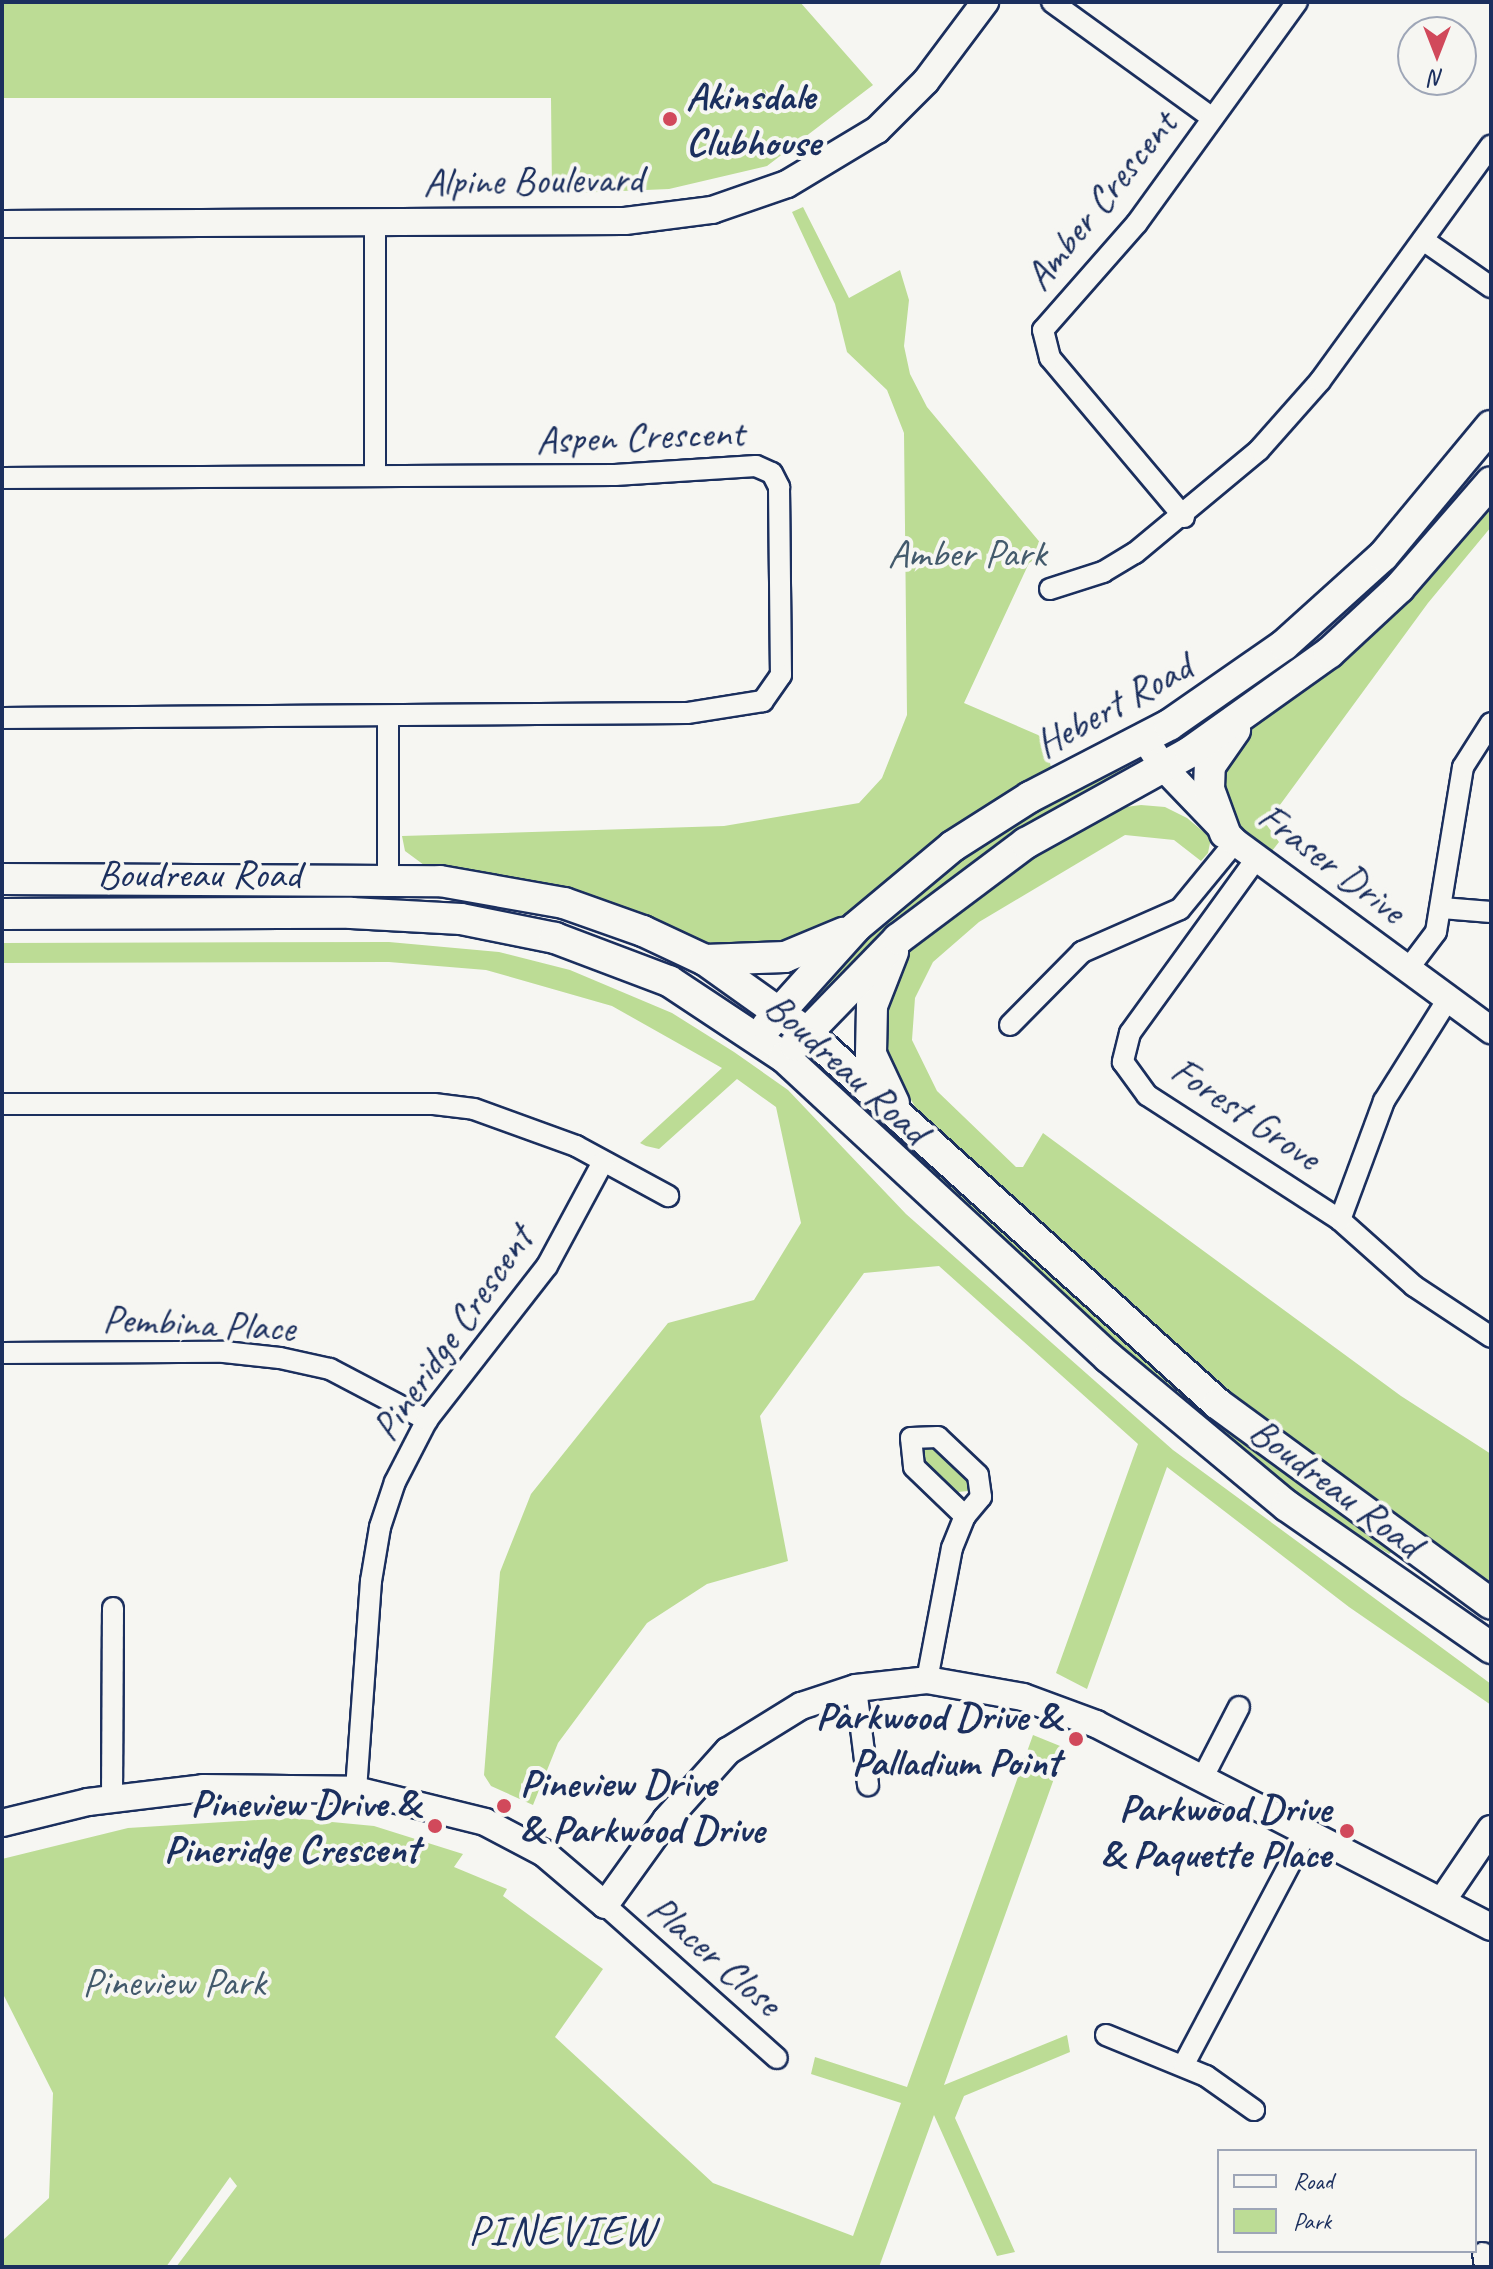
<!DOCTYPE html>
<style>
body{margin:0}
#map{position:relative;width:1493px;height:2269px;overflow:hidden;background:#f6f6f2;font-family:Caveat,sans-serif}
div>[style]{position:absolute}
.green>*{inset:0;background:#bcdc95}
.roads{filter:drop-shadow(2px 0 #1b2f5e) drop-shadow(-2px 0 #1b2f5e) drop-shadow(0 2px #1b2f5e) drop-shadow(0 -2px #1b2f5e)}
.minor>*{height:20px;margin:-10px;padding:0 10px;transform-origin:10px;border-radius:10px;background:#f6f6f2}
.tertiary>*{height:26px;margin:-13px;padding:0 13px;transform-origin:13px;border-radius:13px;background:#f6f6f2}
.secondary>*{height:30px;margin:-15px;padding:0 15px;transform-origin:15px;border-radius:15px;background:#f6f6f2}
.dots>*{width:22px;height:22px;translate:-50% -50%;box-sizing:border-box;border:4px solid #f6f6f2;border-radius:50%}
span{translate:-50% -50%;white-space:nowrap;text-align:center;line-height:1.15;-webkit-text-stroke:8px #f6f6f2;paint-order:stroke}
.poi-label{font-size:40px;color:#1b2f5e;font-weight:700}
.left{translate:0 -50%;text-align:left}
.right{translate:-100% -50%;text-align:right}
.street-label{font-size:40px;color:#1b2f5e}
.park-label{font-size:40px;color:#435a6c}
.neighbourhood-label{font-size:42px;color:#1b2f5e;letter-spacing:2px}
.frame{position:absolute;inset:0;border:4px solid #1b2f5e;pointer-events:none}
.legend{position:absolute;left:1217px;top:2149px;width:260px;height:104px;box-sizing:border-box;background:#f6f6f2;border:2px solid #9ea6b7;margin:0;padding:10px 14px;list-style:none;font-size:24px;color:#1b2f5e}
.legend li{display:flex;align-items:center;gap:16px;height:40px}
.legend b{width:40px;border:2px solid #9ea6b7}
.north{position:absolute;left:1397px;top:16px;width:80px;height:80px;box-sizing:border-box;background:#f6f6f2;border:2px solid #9ea6b7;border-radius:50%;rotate:180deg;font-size:22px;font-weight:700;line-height:32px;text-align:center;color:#1b2f5e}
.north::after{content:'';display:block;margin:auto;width:28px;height:36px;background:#d1495b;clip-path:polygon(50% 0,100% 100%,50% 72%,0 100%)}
</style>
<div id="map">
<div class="green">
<i style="clip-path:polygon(2px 2px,800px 2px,873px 85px,767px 166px,669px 189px,552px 194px,551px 98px,2px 98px)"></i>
<i style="clip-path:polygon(803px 207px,849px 298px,900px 270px,909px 300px,904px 346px,910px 374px,927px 407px,1048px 552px,1029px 563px,964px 703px,1045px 738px,1052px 773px,839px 922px,789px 947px,711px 946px,424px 865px,405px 851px,402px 836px,724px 826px,859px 803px,882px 778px,907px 715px,904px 433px,887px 390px,847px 352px,835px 304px,792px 212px)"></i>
<i style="clip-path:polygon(1491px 499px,1491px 527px,1428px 603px,1266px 824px,1279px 842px,1268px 856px,1231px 821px,1222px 779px,1242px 732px)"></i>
<i style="clip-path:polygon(1129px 765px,1138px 767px,977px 860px,918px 905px,831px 988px,816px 999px,812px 995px,920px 888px,1020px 815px)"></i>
<i style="clip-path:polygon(1141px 805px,1165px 807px,1187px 818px,1211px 838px,1208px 853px,1201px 861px,1174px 840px,1125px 835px,979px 922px,933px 962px,915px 998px,912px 1040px,937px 1091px,1016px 1167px,1023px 1167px,1043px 1133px,1401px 1396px,1491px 1454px,1491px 1590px,1355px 1495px,1155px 1336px,921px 1117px,889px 1062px,882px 1009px,905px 952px,1014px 863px,1118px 808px)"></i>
<i style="clip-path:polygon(389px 942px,499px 952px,570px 970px,672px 1013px,734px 1052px,788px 1090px,906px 1214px,1173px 1450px,1491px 1684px,1491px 1705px,1349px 1607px,1167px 1467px,1087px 1689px,1056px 1673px,1138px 1444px,939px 1266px,864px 1273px,760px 1416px,788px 1561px,707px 1584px,647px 1623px,558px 1743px,533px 1805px,491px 1786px,484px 1775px,500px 1572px,531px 1494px,668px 1323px,754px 1300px,801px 1223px,776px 1107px,737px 1079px,659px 1149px,646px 1146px,640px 1143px,722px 1068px,612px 1006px,486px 970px,389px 962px,2px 963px,2px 943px)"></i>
<i style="clip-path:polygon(815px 1056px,822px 1057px,1022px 1249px,1160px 1371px,1393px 1551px,1389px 1554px,1298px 1498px,1110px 1343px,821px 1072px)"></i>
<i style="clip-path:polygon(932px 1446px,969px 1480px,968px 1491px,958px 1492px,921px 1460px,921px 1447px)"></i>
<i style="clip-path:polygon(1033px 1735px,1065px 1748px,944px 2085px,1067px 2035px,1070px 2052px,964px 2096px,955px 2118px,1015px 2252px,997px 2256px,934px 2115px,879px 2267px,176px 2267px,237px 2186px,230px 2177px,166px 2267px,2px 2267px,2px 2241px,49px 2198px,53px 2093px,2px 1992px,2px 1859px,128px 1828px,290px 1818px,374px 1826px,463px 1854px,454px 1867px,507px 1889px,503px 1896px,603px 1969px,555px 2037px,713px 2183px,853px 2236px,901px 2103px,811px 2074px,815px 2057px,907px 2087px)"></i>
</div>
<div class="roads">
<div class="minor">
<i style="left:1052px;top:2px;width:198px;rotate:35.9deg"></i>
<i style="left:375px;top:222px;width:254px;rotate:90deg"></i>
<i style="left:1423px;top:240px;width:83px;rotate:34.7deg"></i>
<i style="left:2px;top:478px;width:613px;rotate:-0.28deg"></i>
<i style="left:615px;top:475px;width:141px;rotate:-3.7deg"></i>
<i style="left:756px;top:466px;width:17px;rotate:24deg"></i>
<i style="left:772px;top:473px;width:16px;rotate:63deg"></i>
<i style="left:779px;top:487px;width:188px;rotate:89.4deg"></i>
<i style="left:781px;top:675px;width:32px;rotate:125deg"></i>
<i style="left:763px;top:701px;width:77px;rotate:171deg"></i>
<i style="left:687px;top:713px;width:685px;rotate:179.58deg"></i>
<i style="left:1184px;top:517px;width:208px;rotate:-130.1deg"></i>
<i style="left:1050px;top:358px;width:29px;rotate:-104deg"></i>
<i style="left:1043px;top:330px;width:142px;rotate:-48.7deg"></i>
<i style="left:1137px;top:223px;width:273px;rotate:-54.1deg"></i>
<i style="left:1050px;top:589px;width:56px;rotate:-17.8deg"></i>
<i style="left:1103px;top:572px;width:37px;rotate:-31deg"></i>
<i style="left:1135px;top:553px;width:161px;rotate:-39.7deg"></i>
<i style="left:1259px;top:450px;width:92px;rotate:-48.5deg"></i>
<i style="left:1320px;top:381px;width:291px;rotate:-54deg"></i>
<i style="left:388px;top:717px;width:161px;rotate:90deg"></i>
<i style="left:1256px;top:859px;width:215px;rotate:125.9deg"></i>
<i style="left:1130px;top:1033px;width:30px;rotate:104deg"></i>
<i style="left:1123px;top:1062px;width:41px;rotate:54deg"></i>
<i style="left:1147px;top:1095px;width:230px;rotate:32.9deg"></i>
<i style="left:1340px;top:1220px;width:99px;rotate:41.7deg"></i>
<i style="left:1414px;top:1286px;width:92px;rotate:33.5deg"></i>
<i style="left:1442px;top:908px;width:49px;rotate:4.7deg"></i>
<i style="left:1408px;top:969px;width:46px;rotate:-52.9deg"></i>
<i style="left:1436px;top:932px;width:167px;rotate:-80.7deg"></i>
<i style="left:1463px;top:767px;width:52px;rotate:-57.5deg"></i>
<i style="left:1010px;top:1025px;width:103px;rotate:-45.4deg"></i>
<i style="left:1082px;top:952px;width:107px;rotate:-23.7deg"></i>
<i style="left:1180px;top:909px;width:87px;rotate:-50.6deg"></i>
<i style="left:2px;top:1104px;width:432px"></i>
<i style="left:434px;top:1104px;width:40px;rotate:7.1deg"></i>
<i style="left:474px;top:1109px;width:109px;rotate:19.9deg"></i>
<i style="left:576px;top:1146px;width:105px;rotate:28.5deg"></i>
<i style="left:1340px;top:1220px;width:127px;rotate:-69.7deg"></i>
<i style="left:1384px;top:1101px;width:120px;rotate:-57.9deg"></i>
<i style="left:2px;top:1353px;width:222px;rotate:-0.3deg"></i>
<i style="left:224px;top:1352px;width:56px;rotate:6.1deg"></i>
<i style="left:280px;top:1358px;width:51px;rotate:12.4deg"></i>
<i style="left:330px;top:1369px;width:110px;rotate:27.7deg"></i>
<i style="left:927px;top:1680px;width:134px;rotate:-79.3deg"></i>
<i style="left:952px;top:1548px;width:35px;rotate:-68deg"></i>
<i style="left:965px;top:1516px;width:25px;rotate:-50deg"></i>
<i style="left:981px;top:1497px;width:22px;rotate:-98deg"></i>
<i style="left:978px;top:1475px;width:55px;rotate:-136.5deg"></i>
<i style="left:938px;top:1437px;width:27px;rotate:178deg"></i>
<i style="left:911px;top:1438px;width:29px;rotate:84deg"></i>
<i style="left:914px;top:1467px;width:71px;rotate:43.9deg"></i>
<i style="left:856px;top:1688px;width:98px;rotate:82.9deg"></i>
<i style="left:1202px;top:1779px;width:81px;rotate:-62.8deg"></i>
<i style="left:356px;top:1790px;width:210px;rotate:-85.9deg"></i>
<i style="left:371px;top:1581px;width:55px;rotate:-80.5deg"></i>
<i style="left:380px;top:1527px;width:47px;rotate:-71.6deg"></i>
<i style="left:395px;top:1482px;width:70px;rotate:-62.7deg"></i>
<i style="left:427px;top:1420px;width:195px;rotate:-52.1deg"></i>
<i style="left:547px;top:1266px;width:118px;rotate:-61.7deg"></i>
<i style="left:112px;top:1798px;width:190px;rotate:-89.7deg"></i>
<i style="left:605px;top:1905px;width:230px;rotate:41.7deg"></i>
<i style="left:1106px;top:2035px;width:108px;rotate:22.3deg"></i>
<i style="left:1206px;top:2076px;width:59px;rotate:35.3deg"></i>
<i style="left:1184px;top:2064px;width:259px;rotate:-62.1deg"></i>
<i style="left:1483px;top:2253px;width:14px;rotate:82deg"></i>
</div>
<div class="tertiary">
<i style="left:2px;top:224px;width:623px;rotate:-0.28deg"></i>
<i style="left:625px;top:221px;width:88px;rotate:-7.2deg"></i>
<i style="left:712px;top:210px;width:79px;rotate:-19.1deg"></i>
<i style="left:787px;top:184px;width:105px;rotate:-31deg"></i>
<i style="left:877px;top:130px;width:69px;rotate:-45deg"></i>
<i style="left:926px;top:81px;width:99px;rotate:-53.2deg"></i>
<i style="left:1145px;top:739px;width:35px;rotate:57deg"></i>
<i style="left:1164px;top:768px;width:103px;rotate:46.2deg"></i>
<i style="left:1235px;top:842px;width:318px;rotate:36.3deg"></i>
<i style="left:2px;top:1823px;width:89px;rotate:-13.7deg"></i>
<i style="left:88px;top:1802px;width:116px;rotate:-6.9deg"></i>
<i style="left:203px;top:1788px;width:153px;rotate:0.7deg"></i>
<i style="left:356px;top:1790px;width:133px;rotate:13.9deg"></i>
<i style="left:485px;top:1822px;width:67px;rotate:27.7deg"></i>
<i style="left:544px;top:1853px;width:80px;rotate:40.4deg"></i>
<i style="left:605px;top:1905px;width:105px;rotate:-54.3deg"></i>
<i style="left:666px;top:1820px;width:93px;rotate:-48.1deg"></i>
<i style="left:728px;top:1751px;width:86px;rotate:-31.7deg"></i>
<i style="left:801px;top:1706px;width:58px;rotate:-18.1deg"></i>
<i style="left:856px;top:1688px;width:71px;rotate:-6.4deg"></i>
<i style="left:927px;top:1680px;width:97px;rotate:10deg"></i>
<i style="left:1023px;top:1697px;width:78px;rotate:20.3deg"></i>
<i style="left:1096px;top:1724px;width:444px;rotate:27.2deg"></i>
<i style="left:1442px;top:1901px;width:87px;rotate:-55.8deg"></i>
</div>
<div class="secondary">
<i style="left:1225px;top:833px;width:47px;rotate:-110deg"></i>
<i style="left:1209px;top:789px;width:23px;rotate:-88deg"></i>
<i style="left:1210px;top:766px;width:44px;rotate:-55.2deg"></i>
<i style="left:2px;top:879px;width:438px;rotate:0.3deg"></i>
<i style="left:440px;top:881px;width:126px;rotate:10.1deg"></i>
<i style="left:564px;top:903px;width:84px;rotate:19.5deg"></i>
<i style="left:643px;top:931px;width:68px;rotate:25.1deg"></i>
<i style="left:705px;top:960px;width:124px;rotate:35.5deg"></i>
<i style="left:806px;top:1032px;width:555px;rotate:42.08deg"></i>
<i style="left:1218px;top:1404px;width:338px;rotate:36.2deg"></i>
<i style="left:2px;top:914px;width:349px;rotate:-0.2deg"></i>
<i style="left:351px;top:913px;width:110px;rotate:3.1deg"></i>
<i style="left:461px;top:919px;width:96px;rotate:11.4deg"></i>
<i style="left:555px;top:938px;width:122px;rotate:20.7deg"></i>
<i style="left:669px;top:981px;width:138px;rotate:33.5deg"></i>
<i style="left:784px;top:1057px;width:442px;rotate:42.8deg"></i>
<i style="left:1108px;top:1357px;width:233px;rotate:39.8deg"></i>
<i style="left:1287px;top:1506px;width:249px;rotate:34.8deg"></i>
<i style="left:893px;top:952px;width:58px;rotate:111.3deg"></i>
<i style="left:872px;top:1006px;width:48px;rotate:91.2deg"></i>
<i style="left:871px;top:1054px;width:54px;rotate:64.9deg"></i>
<i style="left:705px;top:960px;width:80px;rotate:-2.1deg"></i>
<i style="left:785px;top:957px;width:63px;rotate:-22.5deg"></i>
<i style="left:767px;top:1026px;width:133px;rotate:-48deg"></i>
<i style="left:856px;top:927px;width:126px;rotate:-39.9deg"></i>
<i style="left:953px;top:846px;width:91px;rotate:-32.5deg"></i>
<i style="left:1030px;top:797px;width:157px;rotate:-27.4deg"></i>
<i style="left:1169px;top:725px;width:140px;rotate:-34.8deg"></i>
<i style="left:1284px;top:645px;width:133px;rotate:-42deg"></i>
<i style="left:1383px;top:556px;width:169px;rotate:-50.3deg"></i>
<i style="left:795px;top:1045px;width:148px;rotate:-45.8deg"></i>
<i style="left:898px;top:939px;width:160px;rotate:-36.9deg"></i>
<i style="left:1026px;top:843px;width:188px;rotate:-29deg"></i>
<i style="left:1190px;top:752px;width:171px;rotate:-35.5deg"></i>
<i style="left:1329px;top:653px;width:96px;rotate:-42.9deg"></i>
<i style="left:1399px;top:588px;width:140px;rotate:-49deg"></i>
</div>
</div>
<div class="dots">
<i style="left:670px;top:119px;background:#d1495b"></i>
<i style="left:1076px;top:1739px;background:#d1495b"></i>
<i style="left:504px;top:1806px;background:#d1495b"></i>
<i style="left:435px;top:1826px;background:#d1495b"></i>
<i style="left:1347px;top:1831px;background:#d1495b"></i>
</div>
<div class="poi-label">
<span class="left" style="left:686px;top:119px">Akinsdale<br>Clubhouse</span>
<span class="right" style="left:1060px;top:1739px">Parkwood Drive &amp;<br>Palladium Point</span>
<span class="left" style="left:520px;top:1806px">Pineview Drive<br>&amp; Parkwood Drive</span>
<span class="right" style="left:419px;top:1826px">Pineview Drive &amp;<br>Pineridge Crescent</span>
<span class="right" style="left:1331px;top:1831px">Parkwood Drive<br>&amp; Paquette Place</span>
</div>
<div class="street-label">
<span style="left:533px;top:180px;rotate:-1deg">Alpine Boulevard</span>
<span style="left:1100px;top:200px;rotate:-51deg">Amber Crescent</span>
<span style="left:640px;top:436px;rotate:-2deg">Aspen Crescent</span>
<span style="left:1113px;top:705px;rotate:-29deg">Hebert Road</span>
<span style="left:1332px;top:863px;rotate:37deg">Fraser Drive</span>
<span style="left:199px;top:874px">Boudreau Road</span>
<span style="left:847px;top:1068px;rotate:42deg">Boudreau Road</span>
<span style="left:1246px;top:1113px;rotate:34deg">Forest Grove</span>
<span style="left:199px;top:1323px;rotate:3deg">Pembina Place</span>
<span style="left:452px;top:1333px;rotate:-55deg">Pineridge Crescent</span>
<span style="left:1336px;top:1487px;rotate:37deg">Boudreau Road</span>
<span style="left:715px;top:1955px;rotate:41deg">Placer Close</span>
</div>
<div class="park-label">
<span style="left:967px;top:553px">Amber Park</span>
<span style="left:174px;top:1982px">Pineview Park</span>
</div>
<div class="neighbourhood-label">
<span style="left:562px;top:2231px">PINEVIEW</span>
</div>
<div class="frame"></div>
<ul class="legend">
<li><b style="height:10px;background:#f6f6f2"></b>Road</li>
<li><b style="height:22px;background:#bcdc95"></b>Park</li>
</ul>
<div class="north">N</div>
</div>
